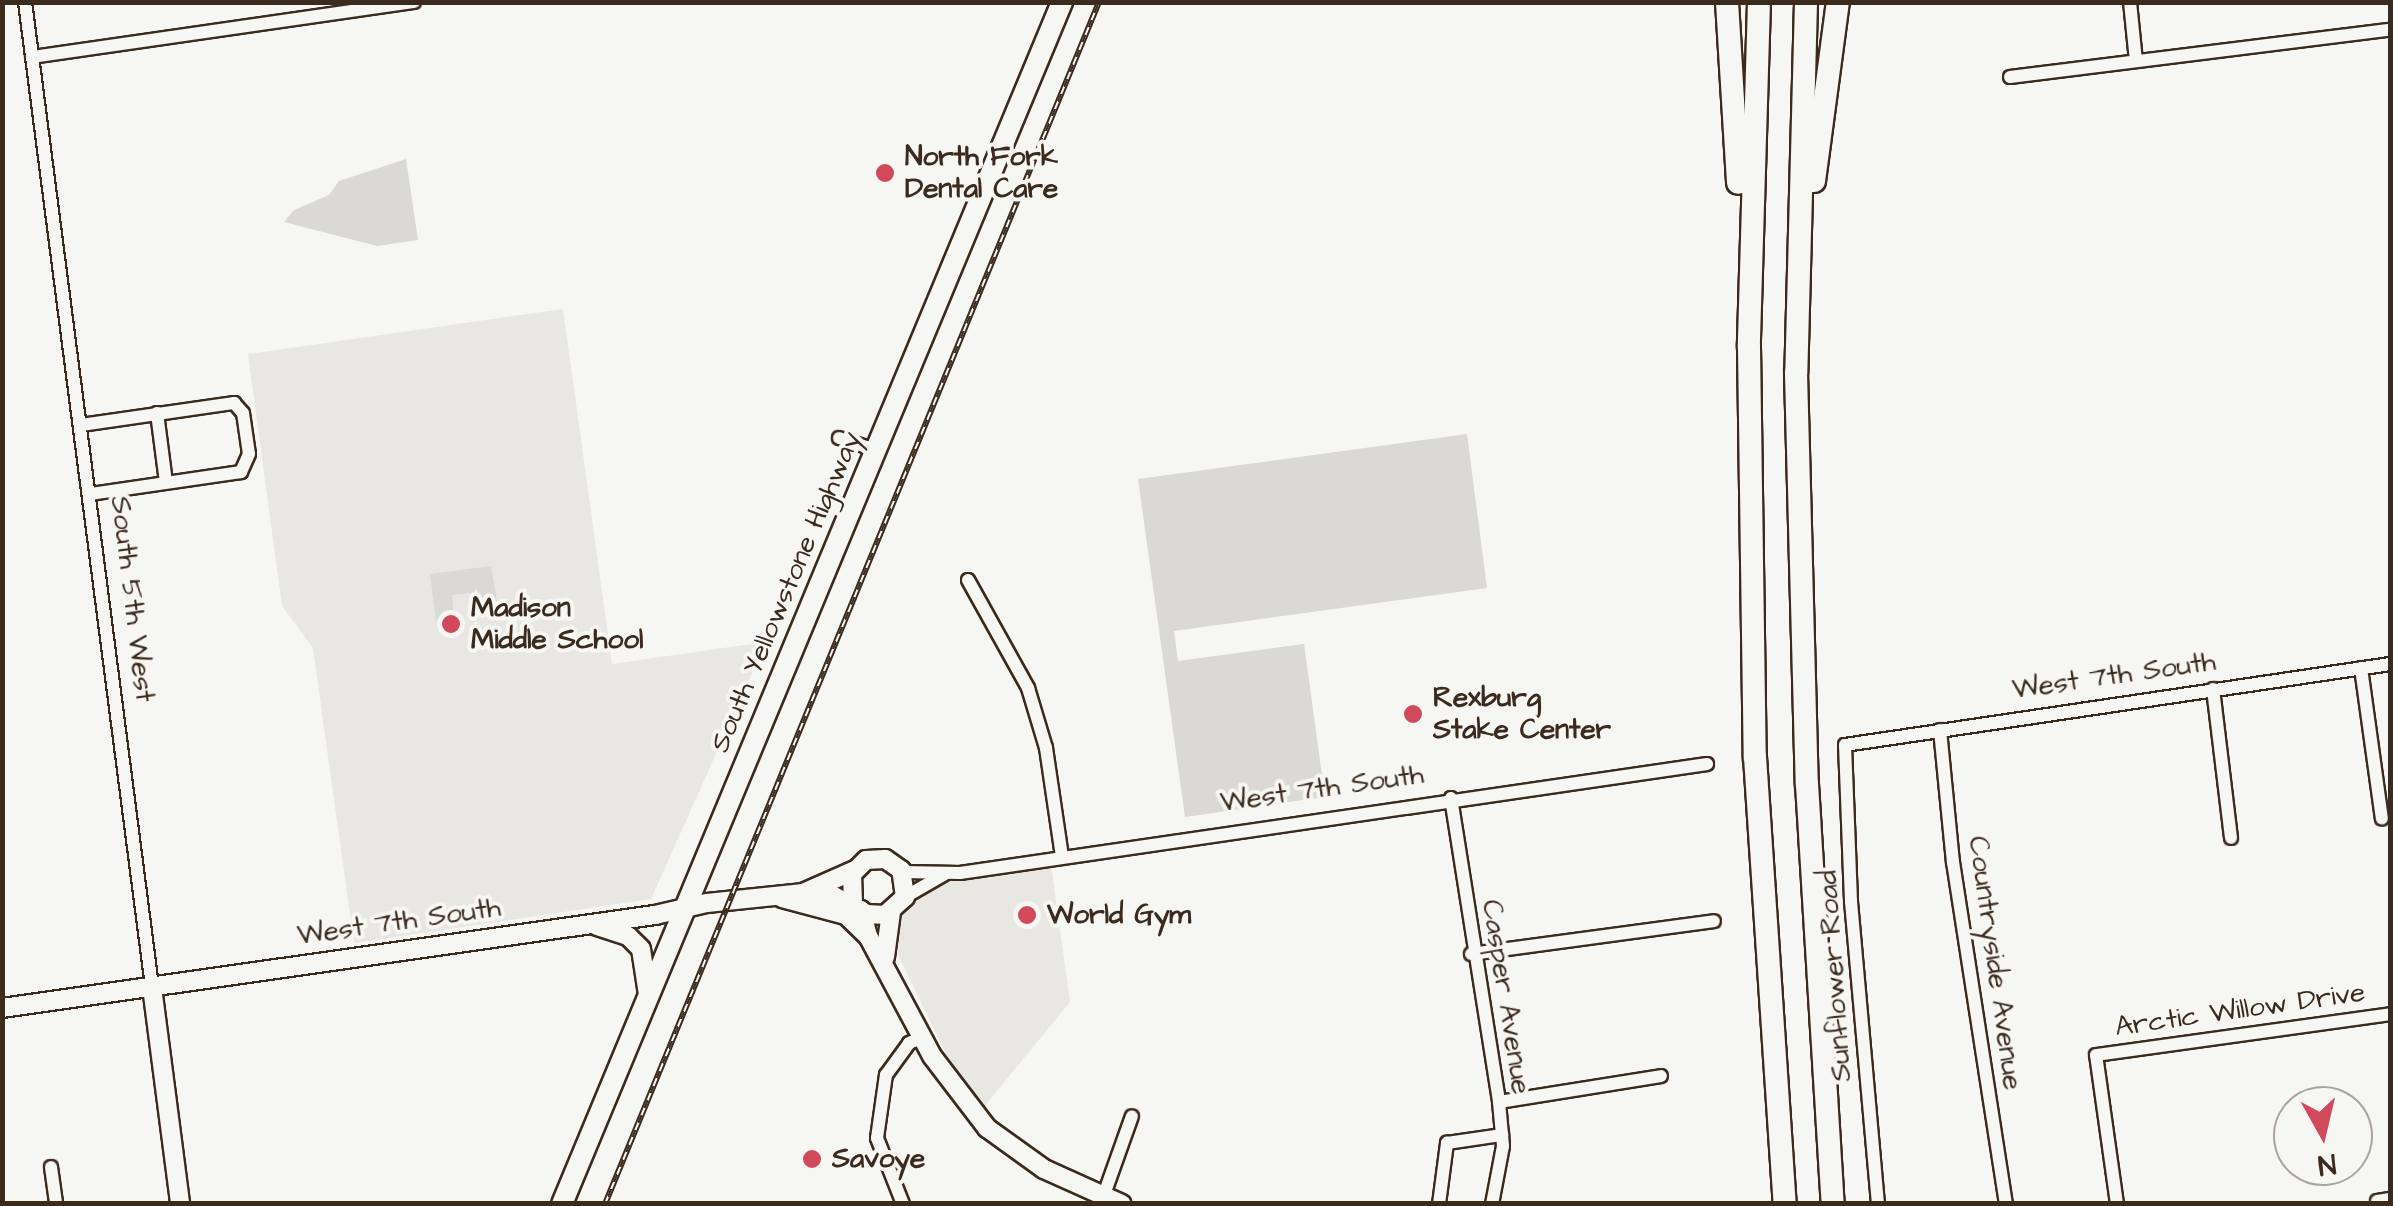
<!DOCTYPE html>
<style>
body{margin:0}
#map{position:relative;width:2393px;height:1206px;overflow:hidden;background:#f6f6f2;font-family:"Architects Daughter",sans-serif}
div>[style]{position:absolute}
.built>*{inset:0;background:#e8e7e2}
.green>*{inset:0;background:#dad9d3}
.roads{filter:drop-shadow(2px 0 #3b2a1e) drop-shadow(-2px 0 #3b2a1e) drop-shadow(0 2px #3b2a1e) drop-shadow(0 -2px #3b2a1e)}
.street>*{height:12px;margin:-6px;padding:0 6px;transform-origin:6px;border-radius:6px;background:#f6f6f2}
.secondary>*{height:18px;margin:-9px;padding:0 9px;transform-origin:9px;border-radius:9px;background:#f6f6f2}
.primary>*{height:20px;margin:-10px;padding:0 10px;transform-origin:10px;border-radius:10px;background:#f6f6f2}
.highway>*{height:22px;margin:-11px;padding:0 11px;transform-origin:11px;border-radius:11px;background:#f6f6f2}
.rail>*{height:6px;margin-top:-3px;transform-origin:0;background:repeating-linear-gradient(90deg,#f6f6f2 0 8px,#3b2a1e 0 16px);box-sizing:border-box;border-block:2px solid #3b2a1e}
.dots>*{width:28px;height:28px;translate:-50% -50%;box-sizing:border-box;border:5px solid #f6f6f2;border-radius:50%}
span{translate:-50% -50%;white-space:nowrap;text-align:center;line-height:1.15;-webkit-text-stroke:8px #f6f6f2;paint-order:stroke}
.poi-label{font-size:28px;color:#3b2a1e;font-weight:700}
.left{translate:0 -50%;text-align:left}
.street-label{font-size:28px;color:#3b2a1e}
.frame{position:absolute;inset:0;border:5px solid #3b2a1e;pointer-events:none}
.north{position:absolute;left:2273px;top:1086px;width:100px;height:100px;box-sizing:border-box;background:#f6f6f2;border:2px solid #aba49d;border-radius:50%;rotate:172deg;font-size:28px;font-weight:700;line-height:40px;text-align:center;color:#3b2a1e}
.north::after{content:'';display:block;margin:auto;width:35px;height:45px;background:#d1495b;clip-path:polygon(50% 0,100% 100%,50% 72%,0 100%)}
</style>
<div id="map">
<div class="built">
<i style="clip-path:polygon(563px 309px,612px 664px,766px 642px,651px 899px,354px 943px,313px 648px,282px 606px,248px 354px)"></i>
<i style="clip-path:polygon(1051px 865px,1070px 1002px,983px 1108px,949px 1060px,898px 955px,901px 911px,942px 883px)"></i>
</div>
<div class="green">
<i style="clip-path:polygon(406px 159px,418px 240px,377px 246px,284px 222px,294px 210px,329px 195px,339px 181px)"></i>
<i style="clip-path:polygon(1467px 434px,1487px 588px,1174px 631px,1178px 661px,1304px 644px,1325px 797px,1185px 817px,1138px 479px)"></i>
<i style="clip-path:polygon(491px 566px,499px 613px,478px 615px,474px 593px,452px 595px,454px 618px,436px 621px,430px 574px)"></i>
</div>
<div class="roads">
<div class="street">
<i style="left:25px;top:2px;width:993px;rotate:82.65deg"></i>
<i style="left:2130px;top:2px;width:59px;rotate:84.2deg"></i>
<i style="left:32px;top:57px;width:386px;rotate:-8.2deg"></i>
<i style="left:2010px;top:77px;width:383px;rotate:-7.1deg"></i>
<i style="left:157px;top:413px;width:70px;rotate:82.6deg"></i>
<i style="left:81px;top:425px;width:155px;rotate:-8.2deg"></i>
<i style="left:234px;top:403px;width:13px;rotate:48deg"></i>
<i style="left:243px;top:413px;width:41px;rotate:81.7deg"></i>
<i style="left:249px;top:454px;width:20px;rotate:114deg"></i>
<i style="left:241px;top:472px;width:153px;rotate:171.7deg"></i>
<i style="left:839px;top:438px;width:38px;rotate:18deg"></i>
<i style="left:968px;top:580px;width:124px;rotate:60.9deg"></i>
<i style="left:1028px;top:688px;width:63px;rotate:73.3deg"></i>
<i style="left:1046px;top:748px;width:110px;rotate:81.6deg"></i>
<i style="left:2361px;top:668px;width:152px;rotate:82.1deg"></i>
<i style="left:2213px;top:689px;width:150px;rotate:83.1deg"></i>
<i style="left:1940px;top:730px;width:133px;rotate:84.4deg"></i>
<i style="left:1953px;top:862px;width:346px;rotate:81.2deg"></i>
<i style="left:1451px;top:798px;width:308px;rotate:81deg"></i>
<i style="left:1499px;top:1102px;width:44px;rotate:84.8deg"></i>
<i style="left:1503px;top:1146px;width:59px;rotate:100.7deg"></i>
<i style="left:902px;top:872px;width:58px;rotate:1deg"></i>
<i style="left:960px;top:873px;width:755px;rotate:-8.3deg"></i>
<i style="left:905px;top:897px;width:46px;rotate:-29.9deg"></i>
<i style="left:1471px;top:954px;width:245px;rotate:-7.7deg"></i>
<i style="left:1499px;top:1102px;width:164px;rotate:-9.1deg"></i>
<i style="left:51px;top:1167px;width:37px;rotate:82deg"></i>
<i style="left:2377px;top:1201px;width:13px;rotate:-9deg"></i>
<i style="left:1101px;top:1203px;width:92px;rotate:-70.4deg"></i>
<i style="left:903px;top:1204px;width:71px;rotate:-111.5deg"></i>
<i style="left:877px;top:1138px;width:64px;rotate:-81.9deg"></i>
<i style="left:886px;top:1075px;width:39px;rotate:-54deg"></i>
<i style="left:909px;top:1043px;width:15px;rotate:-23deg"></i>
<i style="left:1439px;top:1204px;width:62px;rotate:-82.5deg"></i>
<i style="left:1447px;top:1143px;width:56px;rotate:-8.3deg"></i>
<i style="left:1878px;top:1204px;width:304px;rotate:-95.1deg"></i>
<i style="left:1851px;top:901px;width:156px;rotate:-92.2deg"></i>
<i style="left:1845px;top:745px;width:551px;rotate:-8.45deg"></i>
<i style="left:2117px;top:1204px;width:150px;rotate:-98deg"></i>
<i style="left:2096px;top:1055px;width:297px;rotate:-7.9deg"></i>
</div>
<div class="secondary">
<i style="left:803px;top:893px;width:57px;rotate:-23.9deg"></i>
<i style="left:782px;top:898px;width:66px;rotate:14.9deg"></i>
<i style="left:846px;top:915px;width:28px;rotate:44deg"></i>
<i style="left:861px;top:910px;width:27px;rotate:75deg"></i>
<i style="left:868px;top:936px;width:136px;rotate:61.9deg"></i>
<i style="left:932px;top:1056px;width:91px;rotate:52.6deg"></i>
<i style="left:987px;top:1128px;width:70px;rotate:35.7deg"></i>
<i style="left:1044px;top:1169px;width:85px;rotate:24.2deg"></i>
<i style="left:597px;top:926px;width:33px;rotate:18deg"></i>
<i style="left:628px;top:936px;width:18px;rotate:45deg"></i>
<i style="left:641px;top:949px;width:47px;rotate:81.3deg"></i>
<i style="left:885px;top:957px;width:45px;rotate:-82.4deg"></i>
<i style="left:152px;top:987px;width:219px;rotate:82.6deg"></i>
<i style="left:2px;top:1008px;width:660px;rotate:-8.11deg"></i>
<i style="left:655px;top:915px;width:53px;rotate:-13deg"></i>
<i style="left:707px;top:903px;width:97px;rotate:-5.9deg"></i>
<i style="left:803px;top:893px;width:31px;rotate:6deg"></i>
<i style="left:834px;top:896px;width:38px;rotate:29deg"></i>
<i style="left:867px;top:914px;width:18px;rotate:3deg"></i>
<i style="left:885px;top:915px;width:27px;rotate:-42deg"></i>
<i style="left:905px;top:897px;width:27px;rotate:-98deg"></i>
<i style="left:901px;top:870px;width:19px;rotate:-145deg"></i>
<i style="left:885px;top:859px;width:19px;rotate:177deg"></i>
<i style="left:866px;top:860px;width:20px;rotate:135deg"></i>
<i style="left:852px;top:874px;width:28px;rotate:88deg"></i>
</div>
<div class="primary">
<i style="left:562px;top:1204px;width:1302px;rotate:-67.41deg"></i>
</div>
<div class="highway">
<i style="left:1727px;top:2px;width:181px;rotate:86.5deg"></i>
<i style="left:1759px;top:2px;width:345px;rotate:91.7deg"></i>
<i style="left:1749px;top:347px;width:410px;rotate:89.2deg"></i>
<i style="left:1755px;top:757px;width:448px;rotate:86.2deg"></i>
<i style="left:1806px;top:2px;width:371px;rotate:91.5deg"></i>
<i style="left:1796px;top:373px;width:411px;rotate:88.5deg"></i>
<i style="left:1807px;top:784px;width:421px;rotate:86.5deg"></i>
<i style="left:1814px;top:181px;width:181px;rotate:-82.4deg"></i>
</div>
</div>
<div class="rail">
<i style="left:605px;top:1204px;width:1300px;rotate:-67.66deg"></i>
</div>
<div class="dots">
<i style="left:885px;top:173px;background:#d1495b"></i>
<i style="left:451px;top:624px;background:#d1495b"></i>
<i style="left:1413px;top:714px;background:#d1495b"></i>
<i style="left:1027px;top:915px;background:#d1495b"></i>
<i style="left:812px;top:1159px;background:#d1495b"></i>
</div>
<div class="poi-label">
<span class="left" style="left:905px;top:173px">North Fork<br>Dental Care</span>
<span class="left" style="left:471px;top:624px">Madison<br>Middle School</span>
<span class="left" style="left:1433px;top:714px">Rexburg<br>Stake Center</span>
<span class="left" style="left:1047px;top:915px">World Gym</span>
<span class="left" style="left:832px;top:1159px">Savoye</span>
</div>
<div class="street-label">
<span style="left:786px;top:592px;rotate:-67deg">South Yellowstone Highway</span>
<span style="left:132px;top:599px;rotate:83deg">South 5th West</span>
<span style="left:2114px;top:676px;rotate:-8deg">West 7th South</span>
<span style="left:1322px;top:789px;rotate:-8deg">West 7th South</span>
<span style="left:399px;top:922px;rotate:-8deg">West 7th South</span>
<span style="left:1995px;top:963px;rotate:82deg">Countryside Avenue</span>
<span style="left:1835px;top:976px;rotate:-94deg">Sunflower Road</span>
<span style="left:1506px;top:997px;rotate:81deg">Casper Avenue</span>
<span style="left:2240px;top:1010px;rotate:-8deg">Arctic Willow Drive</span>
</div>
<div class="frame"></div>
<div class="north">N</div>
</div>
